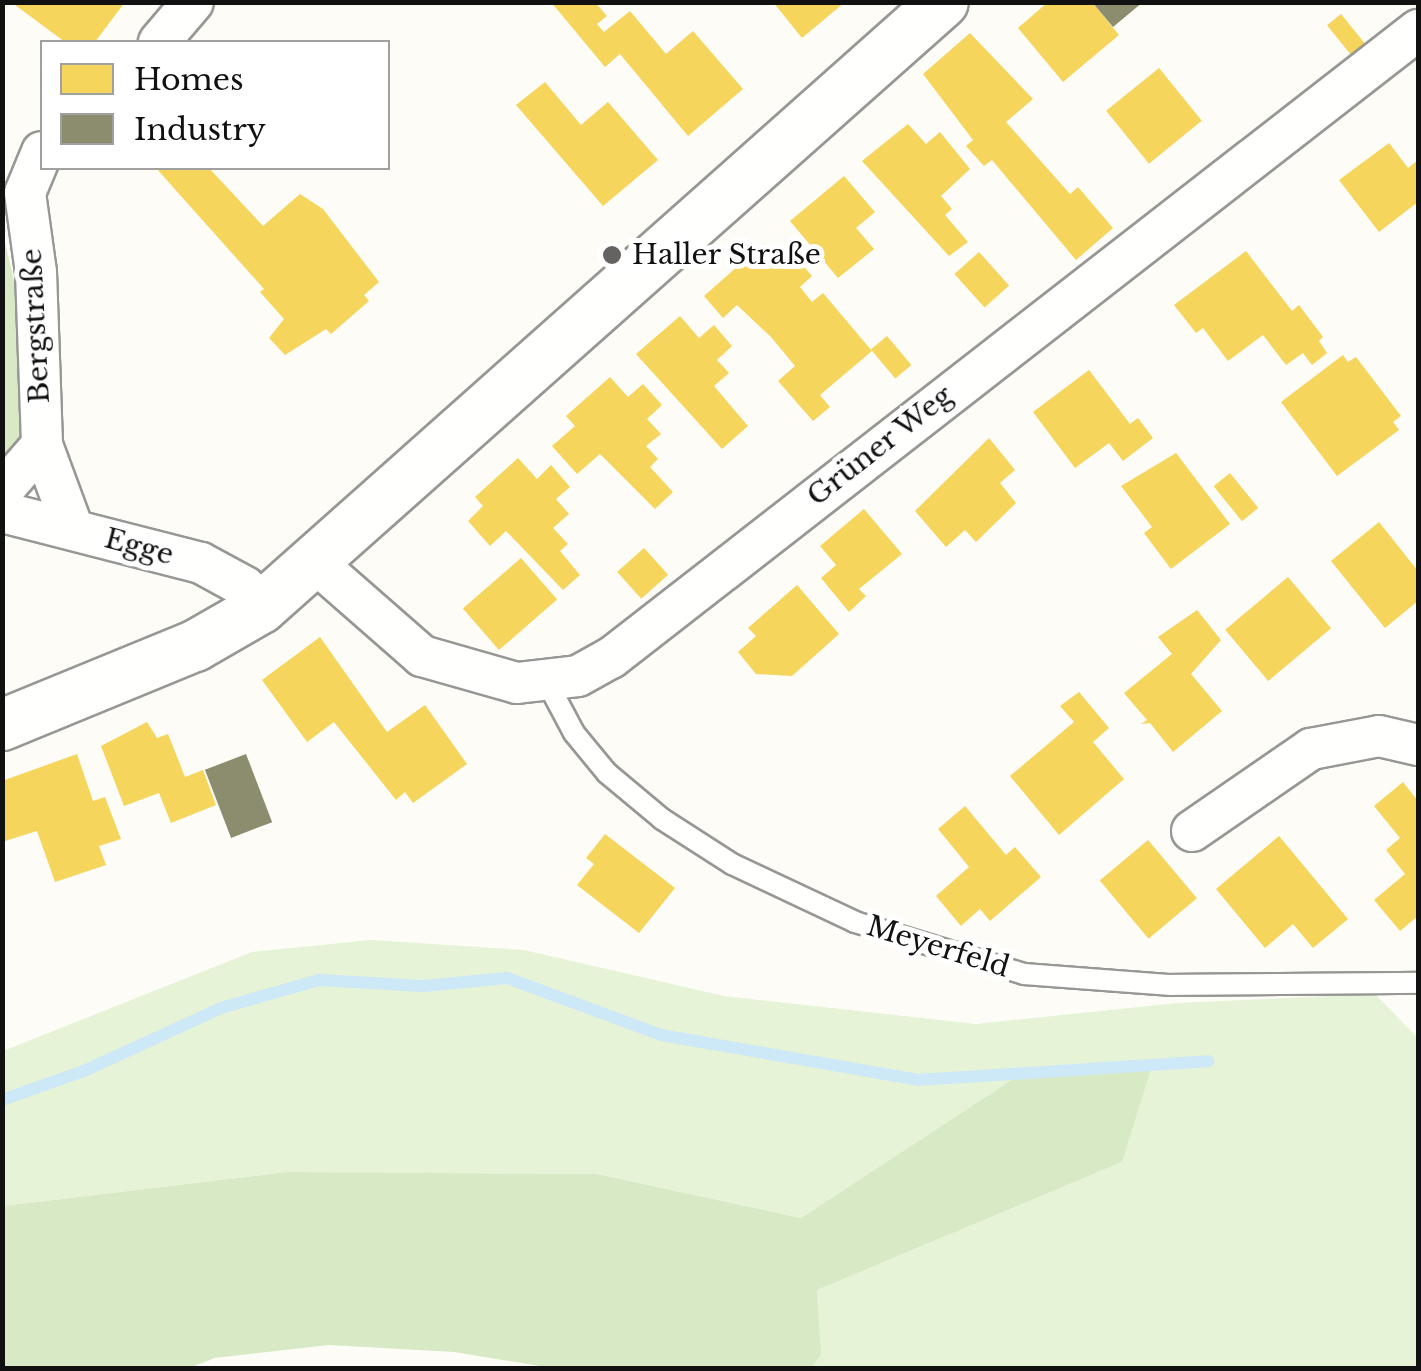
<!DOCTYPE html>
<meta charset="utf-8">
<style>
body{margin:0}
#map{position:relative;width:1421px;height:1371px;overflow:hidden;background:#fdfcf7;font-family:"Libre Baskerville",serif}
div>[style]{position:absolute}
.green>*{inset:0;background:#e7f3d7}
.forest>*{inset:0;background:#d8eac5}
.homes>*{inset:0;background:#f6d55c;transform-origin:0 0}
.industry>*{inset:0;background:#8c8c6e;transform-origin:0 0}
.stream>*{height:12px;margin:-6px;padding:0 6px;transform-origin:6px;border-radius:6px;background:#cde8f7}
.roads{filter:drop-shadow(2px 0 #979795) drop-shadow(-2px 0 #979795) drop-shadow(0 2px #979795) drop-shadow(0 -2px #979795)}
.service>*{height:20px;margin:-10px;padding:0 10px;transform-origin:10px;border-radius:10px;background:#fffffe}
.minor>*{height:40px;margin:-20px;padding:0 20px;transform-origin:20px;border-radius:20px;background:#fffffe}
.tertiary>*{height:50px;margin:-25px;padding:0 25px;transform-origin:25px;border-radius:25px;background:#fffffe}
.dots>*{width:28px;height:28px;translate:-50% -50%;box-sizing:border-box;border:5px solid #fff;border-radius:50%}
span{translate:-50% -50%;white-space:nowrap;text-align:center;line-height:1.15;-webkit-text-stroke:10px #fff;paint-order:stroke}
.poi-label{font-size:28px;color:#111}
.left{translate:0 -50%;text-align:left}
.street-label{font-size:28px;color:#111}
.frame{position:absolute;inset:0;border:5px solid #111;pointer-events:none}
.legend{position:absolute;left:40px;top:40px;width:350px;height:130px;box-sizing:border-box;background:#fff;border:2px solid #a0a0a0;margin:0;padding:12px 18px;list-style:none;font-size:30px;color:#111}
.legend li{display:flex;align-items:center;gap:20px;height:50px}
.legend b{width:50px;border:2px solid #a0a0a0}
</style>
<div id="map">
<div class="green">
<i style="clip-path:polygon(371px 940px,524px 950px,724px 996px,976px 1024px,1177px 1003px,1375px 994px,1416px 1036px,1418px 1049px,1418px 1368px,811px 1368px,820px 1355px,817px 1290px,1122px 1162px,1016px 1077px,801px 1218px,597px 1174px,287px 1172px,3px 1206px,3px 1051px,252px 952px)"></i>
</div>
<div class="forest">
<i style="clip-path:polygon(2px 230px,22px 314px,26px 425px,2px 470px)"></i>
<i style="clip-path:polygon(1151px 1069px,1122px 1162px,817px 1290px,821px 1355px,811px 1368px,552px 1368px,454px 1352px,329px 1345px,215px 1358px,189px 1368px,3px 1368px,3px 1206px,287px 1172px,597px 1174px,801px 1218px,1016px 1077px)"></i>
</div>
<div class="homes">
<i style="clip-path:polygon(11px 2px,125px 2px,95px 42px,65px 42px)"></i>
<i style="clip-path:polygon(551px 2px,595px 2px,607px 16px,597px 24px,604px 32px,630px 11px,666px 54px,693px 31px,743px 89px,688px 136px,620px 54px,605px 67px)"></i>
<i style="clip-path:polygon(773px 2px,845px 2px,802px 38px)"></i>
<i style="clip-path:polygon(1048px 2px,1092px 2px,1119px 35px,1063px 82px,1018px 28px)"></i>
<i style="left:1341px;top:14px;width:44px;height:18px;rotate:51deg"></i>
<i style="clip-path:polygon(970px 33px,1033px 99px,1006px 122px,1070px 194px,1078px 187px,1113px 228px,1076px 260px,992px 160px,984px 166px,966px 146px,973px 140px,923px 74px)"></i>
<i style="left:1159px;top:68px;width:68px;height:68px;rotate:51deg"></i>
<i style="clip-path:polygon(545px 82px,581px 125px,608px 102px,658px 160px,603px 206px,516px 105px)"></i>
<i style="clip-path:polygon(908px 124px,926px 144px,940px 132px,970px 169px,941px 196px,952px 209px,945px 215px,968px 242px,949px 256px,862px 161px)"></i>
<i style="clip-path:polygon(1389px 143px,1408px 168px,1418px 160px,1418px 202px,1379px 232px,1339px 180px)"></i>
<i style="clip-path:polygon(156px 168px,209px 168px,263px 226px,300px 194px,323px 209px,379px 282px,364px 295px,369px 301px,331px 334px,326px 329px,285px 355px,269px 338px,284px 319px,260px 292px,264px 289px)"></i>
<i style="clip-path:polygon(844px 176px,875px 212px,856px 228px,874px 249px,838px 278px,790px 221px)"></i>
<i style="clip-path:polygon(764px 243px,773px 255px,785px 245px,812px 276px,800px 287px,812px 302px,823px 293px,872px 351px,820px 395px,830px 407px,813px 421px,778px 381px,795px 366px,771px 337px,737px 305px,723px 318px,704px 296px)"></i>
<i style="clip-path:polygon(1246px 251px,1292px 311px,1299px 305px,1323px 337px,1319px 341px,1327px 353px,1312px 365px,1303px 353px,1286px 365px,1263px 335px,1228px 361px,1203px 328px,1196px 333px,1174px 305px)"></i>
<i style="left:979px;top:252px;width:45px;height:33px;rotate:48deg"></i>
<i style="clip-path:polygon(680px 316px,699px 338px,714px 325px,732px 346px,717px 360px,729px 373px,714px 386px,748px 426px,722px 449px,636px 354px)"></i>
<i style="left:887px;top:336px;width:38px;height:21px;rotate:50deg"></i>
<i style="clip-path:polygon(1343px 355px,1348px 362px,1356px 357px,1401px 416px,1393px 422px,1399px 430px,1337px 476px,1281px 402px)"></i>
<i style="clip-path:polygon(1089px 370px,1130px 424px,1138px 418px,1153px 438px,1123px 461px,1109px 443px,1075px 468px,1033px 412px)"></i>
<i style="clip-path:polygon(610px 377px,628px 397px,643px 384px,662px 405px,647px 419px,661px 434px,646px 446px,658px 459px,650px 467px,673px 492px,655px 509px,600px 454px,577px 474px,552px 446px,575px 426px,566px 416px)"></i>
<i style="clip-path:polygon(989px 438px,1015px 470px,1000px 483px,1016px 503px,976px 542px,965px 530px,946px 547px,915px 511px)"></i>
<i style="clip-path:polygon(1176px 453px,1230px 524px,1171px 569px,1144px 533px,1152px 527px,1121px 486px)"></i>
<i style="clip-path:polygon(518px 458px,537px 479px,551px 465px,570px 487px,556px 499px,569px 514px,553px 528px,568px 544px,560px 551px,580px 575px,563px 590px,506px 531px,490px 546px,468px 521px,483px 506px,475px 497px)"></i>
<i style="left:1230px;top:473px;width:45px;height:21px;rotate:51deg"></i>
<i style="clip-path:polygon(864px 509px,902px 554px,859px 589px,866px 596px,849px 612px,821px 578px,836px 565px,820px 546px)"></i>
<i style="clip-path:polygon(1379px 522px,1418px 571px,1418px 601px,1385px 628px,1331px 561px)"></i>
<i style="left:644px;top:548px;width:36px;height:36px;rotate:48deg"></i>
<i style="left:521px;top:558px;width:55px;height:77px;rotate:49deg"></i>
<i style="left:1288px;top:577px;width:67px;height:82px;rotate:50deg"></i>
<i style="clip-path:polygon(797px 585px,839px 634px,792px 676px,756px 674px,738px 652px,756px 636px,748px 628px)"></i>
<i style="clip-path:polygon(1197px 610px,1221px 640px,1191px 674px,1222px 711px,1173px 752px,1150px 723px,1141px 724px,1147px 720px,1124px 693px,1172px 654px,1158px 637px)"></i>
<i style="clip-path:polygon(320px 637px,387px 732px,425px 705px,467px 764px,413px 803px,405px 792px,396px 800px,334px 722px,307px 742px,262px 680px)"></i>
<i style="clip-path:polygon(1079px 692px,1109px 728px,1093px 742px,1124px 779px,1059px 835px,1010px 776px,1074px 722px,1060px 706px)"></i>
<i style="clip-path:polygon(147px 722px,157px 738px,168px 734px,185px 777px,203px 770px,216px 805px,171px 823px,159px 793px,124px 806px,101px 746px)"></i>
<i style="clip-path:polygon(77px 754px,93px 801px,105px 797px,121px 839px,99px 846px,106px 865px,55px 882px,37px 831px,2px 842px,2px 781px)"></i>
<i style="clip-path:polygon(1403px 782px,1418px 801px,1418px 916px,1400px 931px,1374px 900px,1405px 874px,1386px 850px,1400px 838px,1374px 806px)"></i>
<i style="clip-path:polygon(965px 806px,1006px 855px,1015px 847px,1041px 877px,990px 921px,980px 909px,961px 926px,936px 896px,969px 867px,938px 829px)"></i>
<i style="clip-path:polygon(605px 834px,675px 888px,639px 933px,577px 885px,594px 864px,586px 858px)"></i>
<i style="clip-path:polygon(1279px 836px,1348px 919px,1313px 948px,1293px 924px,1265px 948px,1216px 889px)"></i>
<i style="left:1148px;top:840px;width:76px;height:63px;rotate:50deg"></i>
</div>
<div class="industry">
<i style="clip-path:polygon(1092px 2px,1143px 2px,1113px 27px)"></i>
<i style="left:246px;top:754px;width:73px;height:44px;rotate:69deg"></i>
</div>
<div class="stream">
<i style="left:2px;top:1100px;width:87px;rotate:-19.5deg"></i>
<i style="left:84px;top:1071px;width:151px;rotate:-24.7deg"></i>
<i style="left:221px;top:1008px;width:102px;rotate:-15.9deg"></i>
<i style="left:319px;top:980px;width:104px;rotate:3.3deg"></i>
<i style="left:423px;top:986px;width:84px;rotate:-5.4deg"></i>
<i style="left:507px;top:978px;width:164px;rotate:20.3deg"></i>
<i style="left:661px;top:1035px;width:261px;rotate:9.9deg"></i>
<i style="left:918px;top:1080px;width:291px;rotate:-3.7deg"></i>
</div>
<div class="roads">
<div class="service">
<i style="left:548px;top:684px;width:55px;rotate:62deg"></i>
<i style="left:574px;top:733px;width:52px;rotate:50.5deg"></i>
<i style="left:607px;top:773px;width:72px;rotate:39.9deg"></i>
<i style="left:662px;top:819px;width:83px;rotate:32.7deg"></i>
<i style="left:732px;top:864px;width:136px;rotate:25.2deg"></i>
<i style="left:855px;top:922px;width:177px;rotate:17.1deg"></i>
<i style="left:1024px;top:974px;width:148px;rotate:4.3deg"></i>
<i style="left:1172px;top:985px;width:246px;rotate:-0.5deg"></i>
</div>
<div class="minor">
<i style="left:159px;top:42px;width:52px;rotate:-49.6deg"></i>
<i style="left:42px;top:152px;width:44px;rotate:112.5deg"></i>
<i style="left:25px;top:193px;width:80px;rotate:82.1deg"></i>
<i style="left:36px;top:272px;width:173px;rotate:88deg"></i>
<i style="left:42px;top:445px;width:90px;rotate:69.7deg"></i>
<i style="left:2px;top:491px;width:61px;rotate:-49deg"></i>
<i style="left:2px;top:512px;width:205px;rotate:14.4deg"></i>
<i style="left:201px;top:563px;width:50px;rotate:28.6deg"></i>
<i style="left:245px;top:587px;width:26px;rotate:53deg"></i>
<i style="left:317px;top:564px;width:140px;rotate:41.2deg"></i>
<i style="left:422px;top:656px;width:99px;rotate:15.9deg"></i>
<i style="left:517px;top:683px;width:61px;rotate:-6.5deg"></i>
<i style="left:578px;top:676px;width:38px;rotate:-29deg"></i>
<i style="left:611px;top:658px;width:1023px;rotate:-37.89deg"></i>
<i style="left:1192px;top:831px;width:145px;rotate:-34.6deg"></i>
<i style="left:1311px;top:749px;width:69px;rotate:-10.8deg"></i>
<i style="left:1379px;top:736px;width:40px;rotate:13deg"></i>
</div>
<div class="tertiary">
<i style="left:2px;top:725px;width:209px;rotate:-22.3deg"></i>
<i style="left:195px;top:646px;width:76px;rotate:-29.9deg"></i>
<i style="left:261px;top:608px;width:912px;rotate:-41.62deg"></i>
</div>
</div>
<div class="dots">
<i style="left:612px;top:255px;background:#646362"></i>
</div>
<div class="poi-label">
<span class="left" style="left:632px;top:255px">Haller Straße</span>
</div>
<div class="street-label">
<span style="left:36px;top:326px;rotate:-93deg">Bergstraße</span>
<span style="left:880px;top:446px;rotate:-38deg">Grüner Weg</span>
<span style="left:139px;top:547px;rotate:15deg">Egge</span>
<span style="left:938px;top:947px;rotate:17deg">Meyerfeld</span>
</div>
<div class="frame"></div>
<ul class="legend">
<li><b style="height:28px;background:#f6d55c"></b>Homes</li>
<li><b style="height:28px;background:#8c8c6e"></b>Industry</li>
</ul>
</div>
